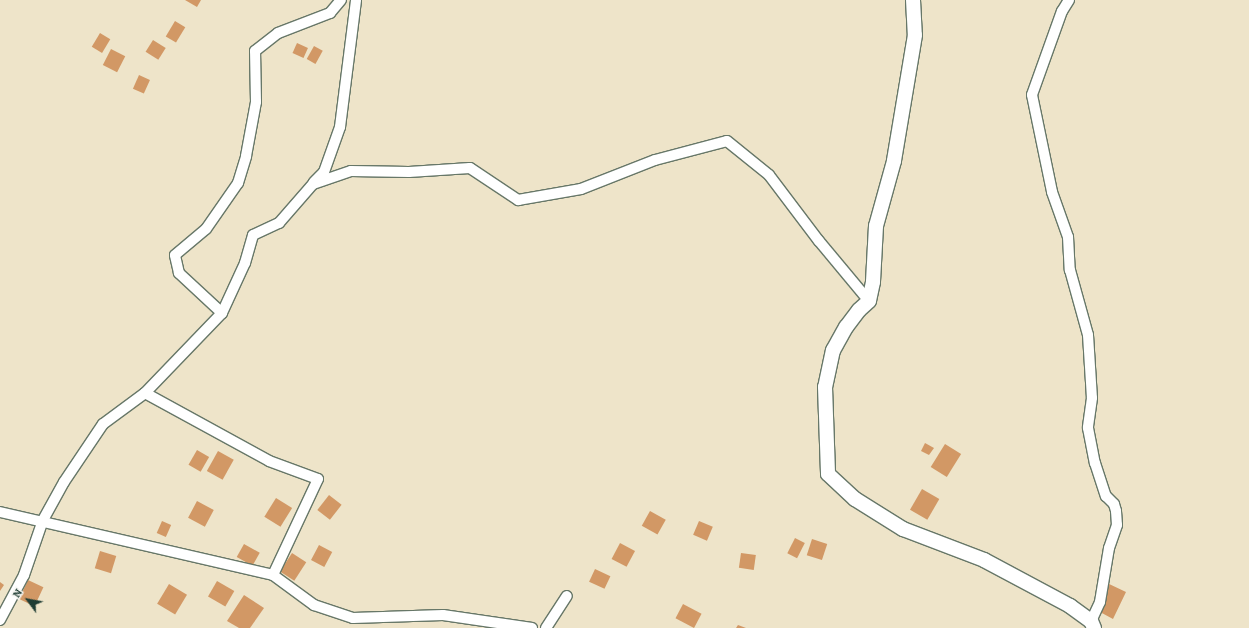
<!DOCTYPE html>
<style>
body{margin:0}
#map{position:relative;width:1249px;height:628px;overflow:hidden;background:#eee4c9;font-family:Alegreya,serif}
div>[style]{position:absolute}
.building>*{inset:0;background:#d29865;transform-origin:0 0}
.roads{filter:drop-shadow(1px 0 #677768) drop-shadow(-1px 0 #677768) drop-shadow(0 1px #677768) drop-shadow(0 -1px #677768)}
.street>*{height:10px;margin:-5px;padding:0 5px;transform-origin:5px;border-radius:5px;background:#fff}
.secondary>*{height:14px;margin:-7px;padding:0 7px;transform-origin:7px;border-radius:7px;background:#fff}
span{translate:-50% -50%;white-space:nowrap;text-align:center;line-height:1.15;-webkit-text-stroke:3px #f6f6f2;paint-order:stroke}
.north{position:absolute;left:8px;top:580px;width:40px;height:40px;-webkit-text-stroke:3px #f6f6f2;paint-order:stroke;rotate:302deg;font-size:11px;font-weight:700;line-height:16px;text-align:center;color:#1f3d34}
.north::after{content:'';display:block;margin:auto;width:14px;height:18px;background:#1f3d34;clip-path:polygon(50% 0,100% 100%,50% 72%,0 100%)}
</style>
<div id="map">
<div class="building">
<i style="clip-path:polygon(185px 0,201px 0,197px 7px)"></i>
<i style="left:175px;top:21px;width:12px;height:18px;rotate:31deg"></i>
<i style="left:100px;top:33px;width:12px;height:16px;rotate:31deg"></i>
<i style="left:153px;top:40px;width:15px;height:14px;rotate:32deg"></i>
<i style="left:297px;top:43px;width:12px;height:11px;rotate:24deg"></i>
<i style="left:314px;top:46px;width:10px;height:15px;rotate:29deg"></i>
<i style="left:111px;top:49px;width:16px;height:18px;rotate:27deg"></i>
<i style="left:139px;top:75px;width:12px;height:15px;rotate:24deg"></i>
<i style="clip-path:polygon(925px 443px,934px 448px,929px 455px,921px 451px)"></i>
<i style="left:945px;top:444px;width:19px;height:27px;rotate:32deg"></i>
<i style="left:197px;top:450px;width:14px;height:17px;rotate:30deg"></i>
<i style="left:218px;top:451px;width:18px;height:23px;rotate:29deg"></i>
<i style="left:922px;top:489px;width:20px;height:24px;rotate:30deg"></i>
<i style="left:329px;top:495px;width:16px;height:19px;rotate:38deg"></i>
<i style="left:276px;top:498px;width:19px;height:22px;rotate:32deg"></i>
<i style="left:197px;top:501px;width:19px;height:19px;rotate:28deg"></i>
<i style="left:650px;top:511px;width:18px;height:17px;rotate:29deg"></i>
<i style="left:162px;top:521px;width:10px;height:13px;rotate:24deg"></i>
<i style="left:699px;top:521px;width:15px;height:15px;rotate:23deg"></i>
<i style="left:795px;top:538px;width:11px;height:17px;rotate:27deg"></i>
<i style="left:812px;top:539px;width:16px;height:17px;rotate:18deg"></i>
<i style="left:620px;top:543px;width:17px;height:18px;rotate:28deg"></i>
<i style="left:244px;top:544px;width:18px;height:15px;rotate:29deg"></i>
<i style="left:319px;top:545px;width:15px;height:17px;rotate:28deg"></i>
<i style="left:100px;top:551px;width:17px;height:18px;rotate:17deg"></i>
<i style="left:292px;top:553px;width:17px;height:22px;rotate:33deg"></i>
<i style="left:741px;top:553px;width:15px;height:15px;rotate:8deg"></i>
<i style="left:595px;top:569px;width:17px;height:14px;rotate:25deg"></i>
<i style="left:28px;top:580px;width:17px;height:21px;rotate:25deg"></i>
<i style="left:217px;top:581px;width:20px;height:18px;rotate:30deg"></i>
<i style="clip-path:polygon(0 582px,4px 585px,0 591px)"></i>
<i style="clip-path:polygon(1107px 583px,1126px 592px,1113px 619px,1100px 612px,1106px 599px,1103px 598px)"></i>
<i style="left:169px;top:584px;width:21px;height:23px;rotate:31deg"></i>
<i style="clip-path:polygon(244px 595px,264px 608px,250px 628px,239px 628px,227px 621px)"></i>
<i style="left:683px;top:604px;width:21px;height:16px;rotate:28deg"></i>
<i style="clip-path:polygon(738px 625px,746px 628px,736px 628px)"></i>
</div>
<div class="roads">
<div class="street">
<i style="left:1069px;top:0;width:13px;rotate:122deg"></i>
<i style="left:1062px;top:11px;width:89px;rotate:109.7deg"></i>
<i style="left:1032px;top:95px;width:99px;rotate:78.3deg"></i>
<i style="left:1052px;top:192px;width:48px;rotate:70.4deg"></i>
<i style="left:1068px;top:237px;width:33px;rotate:87deg"></i>
<i style="left:1070px;top:270px;width:67px;rotate:74.5deg"></i>
<i style="left:1088px;top:335px;width:63px;rotate:86.4deg"></i>
<i style="left:1092px;top:398px;width:30px;rotate:98deg"></i>
<i style="left:1088px;top:428px;width:36px;rotate:79deg"></i>
<i style="left:1095px;top:463px;width:35px;rotate:72deg"></i>
<i style="left:1106px;top:496px;width:11px;rotate:45deg"></i>
<i style="left:1114px;top:504px;width:7px;rotate:74deg"></i>
<i style="left:1116px;top:511px;width:14px;rotate:86deg"></i>
<i style="left:1117px;top:525px;width:24px;rotate:109deg"></i>
<i style="left:1109px;top:548px;width:55px;rotate:99.5deg"></i>
<i style="left:1100px;top:602px;width:21px;rotate:115deg"></i>
<i style="left:314px;top:182px;width:14px;rotate:-45deg"></i>
<i style="left:324px;top:172px;width:48px;rotate:-70.4deg"></i>
<i style="left:340px;top:127px;width:128px;rotate:-82.8deg"></i>
<i style="left:222px;top:313px;width:59px;rotate:-137.1deg"></i>
<i style="left:179px;top:273px;width:18px;rotate:-103deg"></i>
<i style="left:175px;top:255px;width:40px;rotate:-40deg"></i>
<i style="left:206px;top:229px;width:56px;rotate:-55.2deg"></i>
<i style="left:238px;top:183px;width:28px;rotate:-73deg"></i>
<i style="left:246px;top:156px;width:55px;rotate:-79.5deg"></i>
<i style="left:256px;top:102px;width:51px;rotate:-91.1deg"></i>
<i style="left:255px;top:51px;width:29px;rotate:-38deg"></i>
<i style="left:278px;top:33px;width:56px;rotate:-21deg"></i>
<i style="left:330px;top:13px;width:17px;rotate:-50deg"></i>
<i style="left:145px;top:393px;width:141px;rotate:28.7deg"></i>
<i style="left:269px;top:461px;width:52px;rotate:20.2deg"></i>
<i style="left:318px;top:479px;width:106px;rotate:115.1deg"></i>
<i style="left:0;top:512px;width:280px;rotate:13deg"></i>
<i style="left:273px;top:575px;width:51px;rotate:36.2deg"></i>
<i style="left:314px;top:605px;width:41px;rotate:18.4deg"></i>
<i style="left:353px;top:618px;width:90px;rotate:-1.9deg"></i>
<i style="left:443px;top:615px;width:90px;rotate:8.3deg"></i>
<i style="left:0;top:620px;width:51px;rotate:-61.9deg"></i>
<i style="left:24px;top:575px;width:58px;rotate:-70.9deg"></i>
<i style="left:43px;top:520px;width:43px;rotate:-61.1deg"></i>
<i style="left:64px;top:482px;width:70px;rotate:-56.1deg"></i>
<i style="left:103px;top:424px;width:52px;rotate:-36.4deg"></i>
<i style="left:145px;top:393px;width:111px;rotate:-46.1deg"></i>
<i style="left:222px;top:313px;width:55px;rotate:-65.3deg"></i>
<i style="left:245px;top:263px;width:29px;rotate:-74deg"></i>
<i style="left:253px;top:235px;width:29px;rotate:-25deg"></i>
<i style="left:279px;top:223px;width:52px;rotate:-48.9deg"></i>
<i style="left:313px;top:184px;width:40px;rotate:-18.9deg"></i>
<i style="left:351px;top:171px;width:58px;rotate:1deg"></i>
<i style="left:409px;top:172px;width:61px;rotate:-3.8deg"></i>
<i style="left:470px;top:168px;width:58px;rotate:33.7deg"></i>
<i style="left:518px;top:200px;width:64px;rotate:-9.9deg"></i>
<i style="left:581px;top:189px;width:79px;rotate:-21.4deg"></i>
<i style="left:655px;top:160px;width:74px;rotate:-14.8deg"></i>
<i style="left:727px;top:141px;width:54px;rotate:39deg"></i>
<i style="left:769px;top:175px;width:83px;rotate:52.9deg"></i>
<i style="left:819px;top:241px;width:78px;rotate:50.2deg"></i>
<i style="left:546px;top:628px;width:38px;rotate:-57deg"></i>
</div>
<div class="secondary">
<i style="left:913px;top:0;width:35px;rotate:87deg"></i>
<i style="left:915px;top:35px;width:128px;rotate:99.5deg"></i>
<i style="left:894px;top:161px;width:67px;rotate:105.5deg"></i>
<i style="left:876px;top:226px;width:56px;rotate:93.1deg"></i>
<i style="left:873px;top:282px;width:19px;rotate:102deg"></i>
<i style="left:869px;top:301px;width:13px;rotate:138deg"></i>
<i style="left:859px;top:310px;width:21px;rotate:127deg"></i>
<i style="left:846px;top:327px;width:26px;rotate:119deg"></i>
<i style="left:833px;top:350px;width:38px;rotate:102deg"></i>
<i style="left:825px;top:387px;width:87px;rotate:88deg"></i>
<i style="left:828px;top:474px;width:37px;rotate:43deg"></i>
<i style="left:855px;top:499px;width:57px;rotate:32deg"></i>
<i style="left:903px;top:529px;width:87px;rotate:20.9deg"></i>
<i style="left:984px;top:560px;width:98px;rotate:28.1deg"></i>
<i style="left:1070px;top:606px;width:26px;rotate:36deg"></i>
<i style="left:1091px;top:621px;width:8px;rotate:67deg"></i>
</div>
</div>
<div class="north">N</div>
</div>
